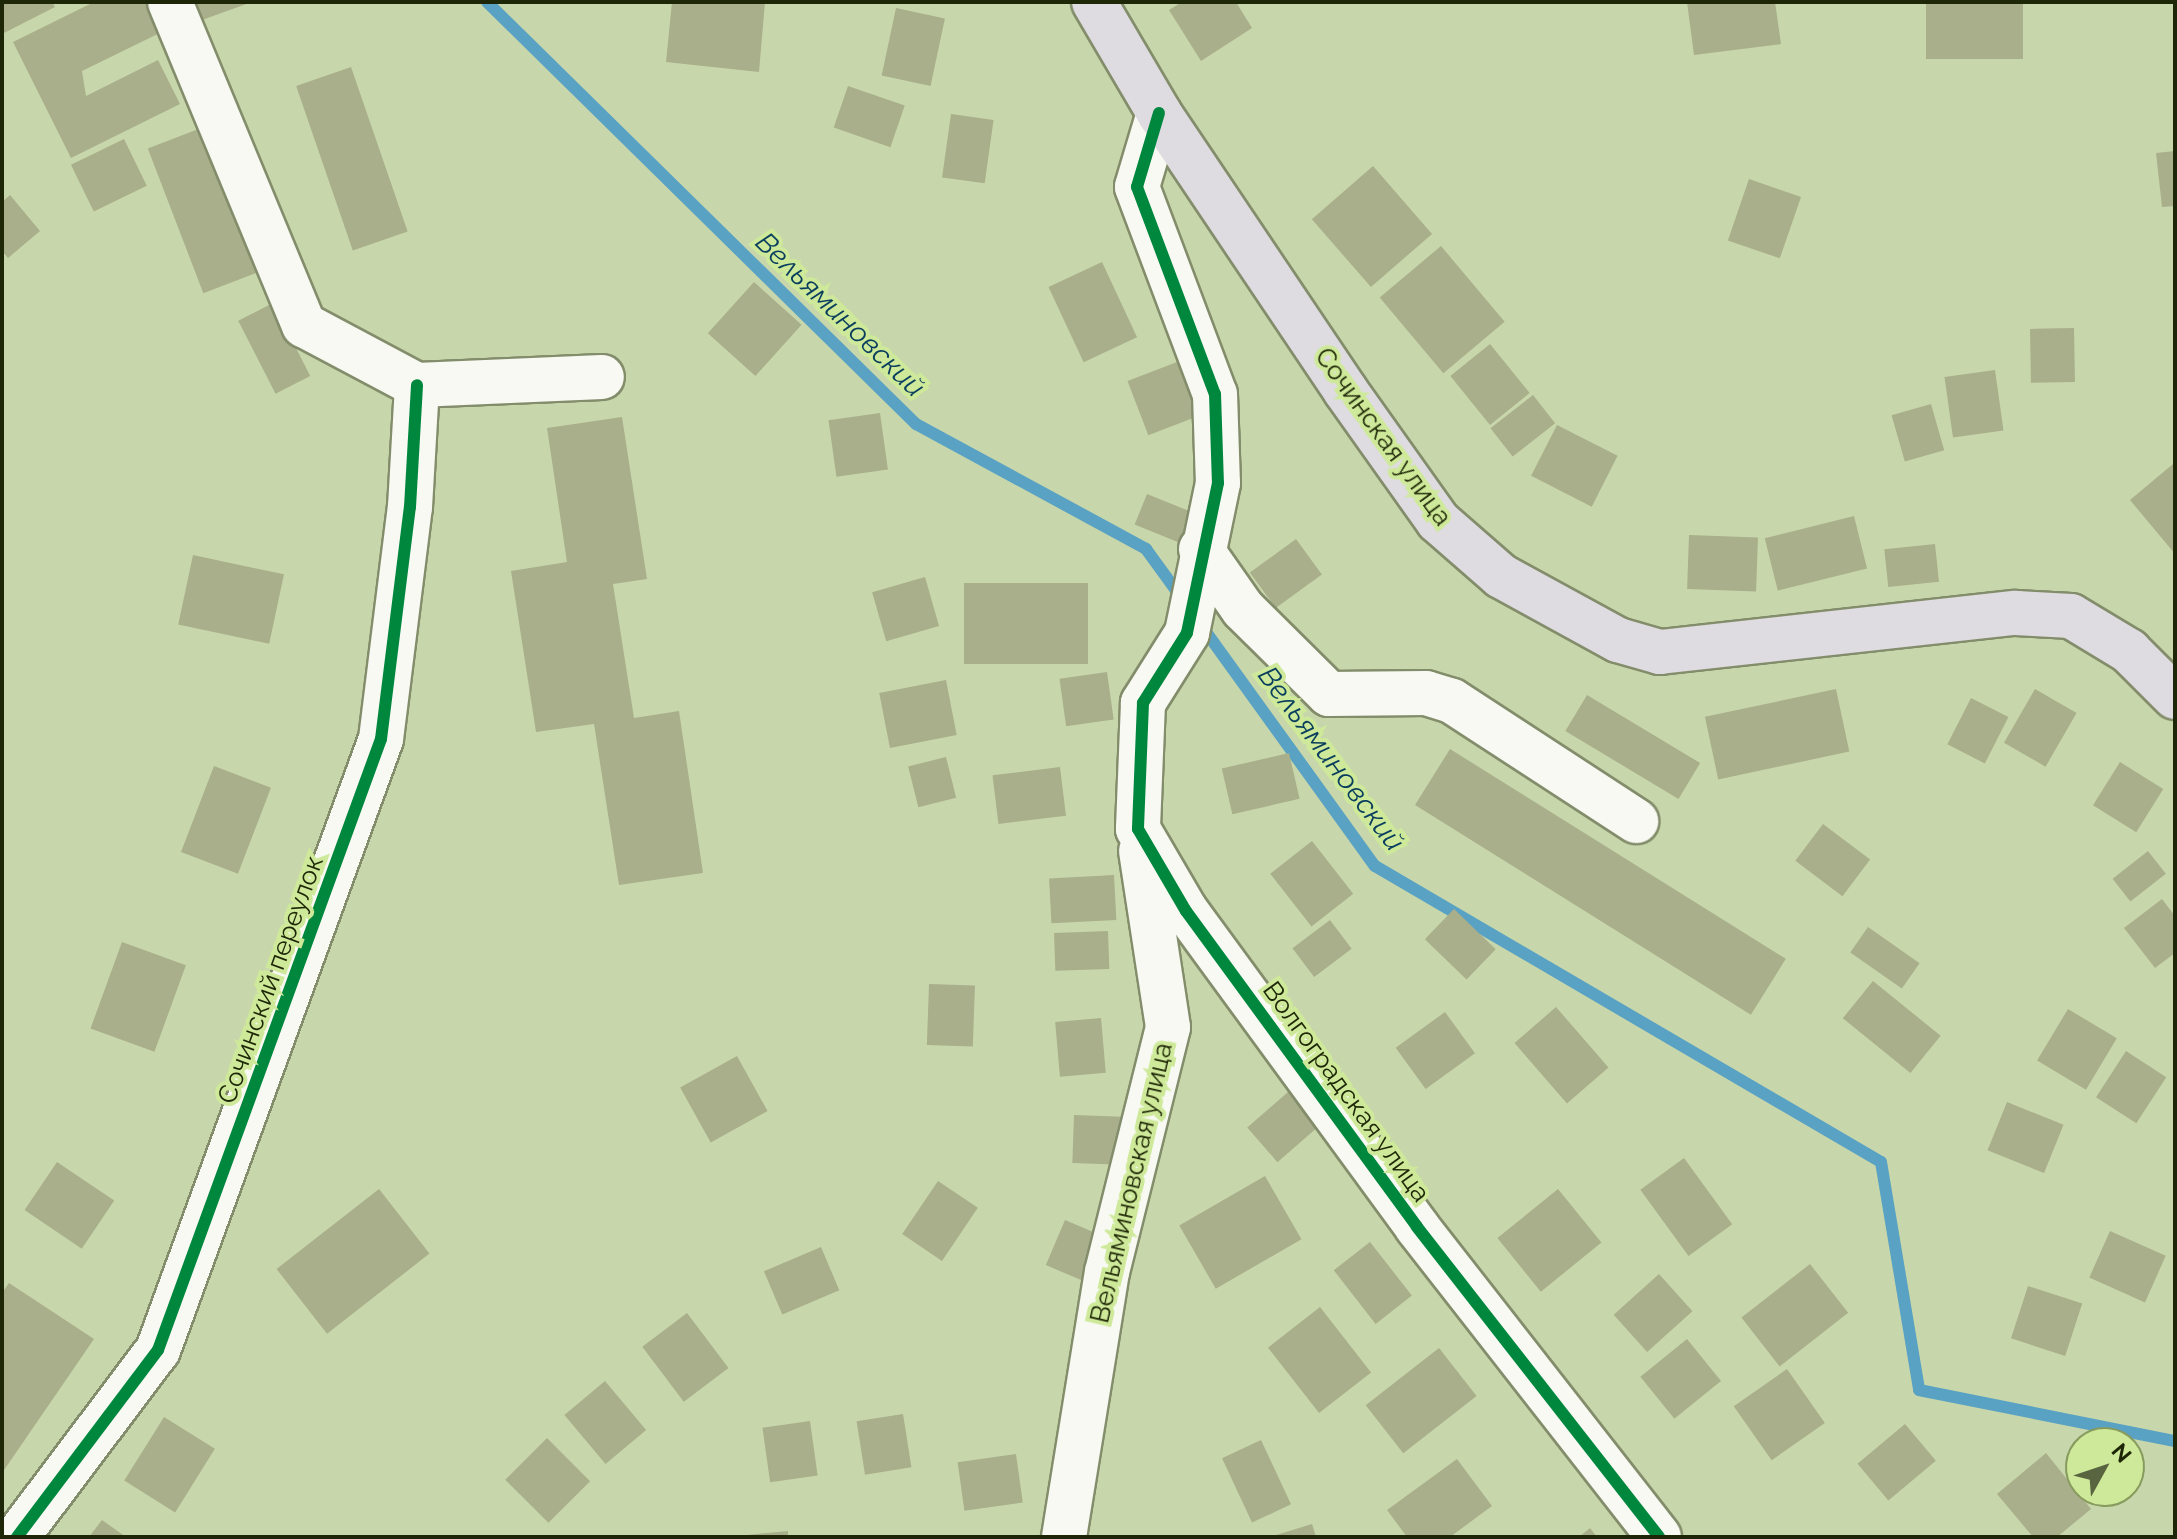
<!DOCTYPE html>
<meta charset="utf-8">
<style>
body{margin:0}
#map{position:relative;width:2177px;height:1539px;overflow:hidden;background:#c8d7ab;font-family:Raleway,sans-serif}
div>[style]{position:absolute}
.stream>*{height:12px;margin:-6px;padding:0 6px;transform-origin:6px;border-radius:6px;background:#59a2c3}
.building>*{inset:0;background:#a9ae8b;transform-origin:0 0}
.roads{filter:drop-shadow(2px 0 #838d6b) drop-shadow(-2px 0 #838d6b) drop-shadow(0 2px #838d6b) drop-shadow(0 -2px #838d6b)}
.minor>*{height:44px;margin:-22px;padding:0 22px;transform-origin:22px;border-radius:22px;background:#f7f9f2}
.highway>*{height:44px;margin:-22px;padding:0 22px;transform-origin:22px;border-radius:22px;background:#dedce0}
.cycleway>*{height:12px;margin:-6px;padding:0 6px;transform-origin:6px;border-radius:6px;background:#00873e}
span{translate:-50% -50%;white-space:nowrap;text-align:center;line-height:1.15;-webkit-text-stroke:8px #cee999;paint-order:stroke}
.street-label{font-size:26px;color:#1d2606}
.water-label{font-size:28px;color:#083d5e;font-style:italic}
.frame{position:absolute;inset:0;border:4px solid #1d2606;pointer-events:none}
.north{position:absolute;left:2065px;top:1427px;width:80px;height:80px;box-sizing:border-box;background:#cee999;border:2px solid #879b5e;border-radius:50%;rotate:50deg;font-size:22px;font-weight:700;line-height:32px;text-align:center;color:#1d2606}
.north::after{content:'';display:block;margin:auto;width:28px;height:36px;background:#596440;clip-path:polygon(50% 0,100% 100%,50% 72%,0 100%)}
</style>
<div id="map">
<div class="stream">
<i style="left:487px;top:2px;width:602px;rotate:44.53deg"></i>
<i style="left:916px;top:424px;width:262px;rotate:28.5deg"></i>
<i style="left:1146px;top:549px;width:63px;rotate:54deg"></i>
<i style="left:1201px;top:625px;width:297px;rotate:54.2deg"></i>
<i style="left:1375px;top:866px;width:586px;rotate:30.33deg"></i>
<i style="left:1881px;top:1162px;width:231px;rotate:80.5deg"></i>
<i style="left:1919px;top:1390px;width:261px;rotate:11.3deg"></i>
</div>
<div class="building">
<i style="clip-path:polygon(2px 2px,52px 2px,55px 7px,2px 34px)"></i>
<i style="clip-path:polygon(94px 2px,157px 2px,170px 28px,82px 71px,86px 96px,158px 60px,180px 104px,71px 158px,13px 42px)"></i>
<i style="clip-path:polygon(196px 2px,252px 2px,202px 20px)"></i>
<i style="clip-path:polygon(672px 2px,765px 2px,759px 72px,666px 62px)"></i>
<i style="clip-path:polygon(1182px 2px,1236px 2px,1252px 28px,1201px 61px,1169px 10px)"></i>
<i style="clip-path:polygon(1687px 2px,1775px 2px,1781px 44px,1694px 55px)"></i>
<i style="left:1926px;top:2px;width:97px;height:57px"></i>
<i style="left:896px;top:8px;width:50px;height:69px;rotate:12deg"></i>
<i style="left:351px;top:67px;width:174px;height:58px;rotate:71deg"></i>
<i style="left:848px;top:86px;width:60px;height:44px;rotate:19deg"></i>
<i style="left:951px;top:114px;width:43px;height:64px;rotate:8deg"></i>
<i style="left:201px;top:128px;width:155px;height:57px;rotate:69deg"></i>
<i style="left:124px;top:139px;width:52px;height:59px;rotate:64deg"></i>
<i style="clip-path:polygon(2175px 151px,2175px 206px,2162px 207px,2156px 153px)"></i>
<i style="left:1373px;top:166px;width:90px;height:81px;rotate:49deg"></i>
<i style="left:1749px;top:179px;width:55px;height:65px;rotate:19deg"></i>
<i style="clip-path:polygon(10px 195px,40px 231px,8px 258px,2px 251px,2px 202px)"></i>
<i style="left:1441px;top:246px;width:99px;height:80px;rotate:50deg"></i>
<i style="left:1102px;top:262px;width:83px;height:59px;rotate:65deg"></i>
<i style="left:754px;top:282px;width:64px;height:69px;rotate:42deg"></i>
<i style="left:273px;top:303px;width:82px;height:39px;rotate:63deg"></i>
<i style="left:2074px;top:328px;width:54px;height:44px;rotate:89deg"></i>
<i style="left:1490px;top:344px;width:63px;height:51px;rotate:51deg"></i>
<i style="left:1177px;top:362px;width:58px;height:53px;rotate:69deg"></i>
<i style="left:1995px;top:370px;width:61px;height:51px;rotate:82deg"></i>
<i style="left:1533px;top:395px;width:36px;height:54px;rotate:52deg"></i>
<i style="left:1931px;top:404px;width:48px;height:41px;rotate:74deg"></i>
<i style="left:880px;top:413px;width:57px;height:52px;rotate:82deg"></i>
<i style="clip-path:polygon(622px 417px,647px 579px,613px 584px,634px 718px,679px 711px,703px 873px,619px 885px,594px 724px,536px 732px,511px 571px,567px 562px,547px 428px)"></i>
<i style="left:1557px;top:425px;width:68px;height:57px;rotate:27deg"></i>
<i style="clip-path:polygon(2173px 464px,2175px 466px,2175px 554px,2130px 500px)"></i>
<i style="left:1147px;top:494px;width:55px;height:33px;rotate:22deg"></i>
<i style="left:1854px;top:516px;width:54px;height:92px;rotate:76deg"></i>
<i style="left:1689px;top:535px;width:69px;height:54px;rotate:2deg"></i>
<i style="left:1296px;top:539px;width:44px;height:57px;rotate:54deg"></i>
<i style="left:1935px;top:544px;width:38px;height:51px;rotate:84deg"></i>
<i style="left:193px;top:555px;width:93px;height:71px;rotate:12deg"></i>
<i style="left:925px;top:577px;width:51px;height:55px;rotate:74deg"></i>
<i style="left:964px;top:583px;width:124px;height:81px"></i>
<i style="left:1107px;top:672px;width:48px;height:48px;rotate:82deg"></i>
<i style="left:946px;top:680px;width:56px;height:68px;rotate:79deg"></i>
<i style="left:1836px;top:689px;width:64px;height:134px;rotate:78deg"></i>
<i style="left:2035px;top:689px;width:48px;height:62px;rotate:30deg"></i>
<i style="left:1587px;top:695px;width:132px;height:42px;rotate:31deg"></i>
<i style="left:1971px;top:698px;width:42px;height:52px;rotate:27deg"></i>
<i style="left:1450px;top:749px;width:396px;height:66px;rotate:32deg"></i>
<i style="left:1289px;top:753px;width:47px;height:69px;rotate:77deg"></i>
<i style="left:946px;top:757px;width:42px;height:39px;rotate:76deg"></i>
<i style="left:2120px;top:762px;width:51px;height:51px;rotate:32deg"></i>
<i style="left:214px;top:766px;width:61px;height:92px;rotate:21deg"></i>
<i style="left:1060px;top:767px;width:49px;height:68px;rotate:83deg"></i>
<i style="left:1823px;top:824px;width:59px;height:46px;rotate:37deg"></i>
<i style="left:1312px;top:841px;width:67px;height:53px;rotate:52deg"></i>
<i style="left:2148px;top:851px;width:29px;height:45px;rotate:52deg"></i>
<i style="left:1114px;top:875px;width:45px;height:65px;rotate:87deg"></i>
<i style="clip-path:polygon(2162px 899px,2175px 916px,2175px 953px,2155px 968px,2124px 928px)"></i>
<i style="left:1454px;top:909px;width:58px;height:42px;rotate:44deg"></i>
<i style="left:1330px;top:920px;width:36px;height:47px;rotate:53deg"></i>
<i style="left:1868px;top:927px;width:63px;height:31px;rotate:35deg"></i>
<i style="left:1108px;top:931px;width:38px;height:54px;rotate:88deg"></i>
<i style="left:122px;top:942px;width:68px;height:92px;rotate:20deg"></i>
<i style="left:1873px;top:981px;width:87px;height:48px;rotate:39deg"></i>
<i style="left:929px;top:984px;width:46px;height:61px;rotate:2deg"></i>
<i style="left:1556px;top:1007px;width:80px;height:55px;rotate:49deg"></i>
<i style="left:2068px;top:1009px;width:57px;height:60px;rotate:31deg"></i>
<i style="left:1445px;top:1012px;width:51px;height:61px;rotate:54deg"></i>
<i style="left:1101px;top:1018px;width:55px;height:46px;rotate:85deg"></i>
<i style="left:2126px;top:1051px;width:48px;height:55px;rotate:33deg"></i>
<i style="left:737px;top:1056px;width:63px;height:65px;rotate:61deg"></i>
<i style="left:1288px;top:1092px;width:46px;height:54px;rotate:49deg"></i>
<i style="left:2007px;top:1102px;width:61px;height:52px;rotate:22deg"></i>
<i style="left:1074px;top:1115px;width:49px;height:48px;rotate:2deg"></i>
<i style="left:1684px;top:1158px;width:82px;height:54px;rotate:54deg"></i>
<i style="left:57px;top:1162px;width:69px;height:58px;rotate:34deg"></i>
<i style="left:1265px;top:1176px;width:73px;height:99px;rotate:60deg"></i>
<i style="left:938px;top:1181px;width:48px;height:64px;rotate:34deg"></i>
<i style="left:379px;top:1189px;width:82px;height:130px;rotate:52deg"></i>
<i style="left:1558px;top:1189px;width:69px;height:78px;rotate:51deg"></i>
<i style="left:1065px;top:1220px;width:41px;height:49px;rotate:23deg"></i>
<i style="left:2110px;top:1231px;width:61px;height:51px;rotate:24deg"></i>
<i style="left:1370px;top:1242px;width:68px;height:46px;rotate:52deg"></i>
<i style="left:821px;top:1247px;width:47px;height:62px;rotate:67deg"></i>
<i style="left:1810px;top:1264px;width:62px;height:87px;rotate:52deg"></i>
<i style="left:1659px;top:1274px;width:50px;height:61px;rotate:48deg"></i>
<i style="clip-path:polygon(9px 1283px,94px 1339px,2px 1473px,2px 1293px)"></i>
<i style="left:2028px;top:1286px;width:57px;height:55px;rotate:18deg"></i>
<i style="left:1320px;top:1307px;width:83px;height:66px;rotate:52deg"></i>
<i style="left:687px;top:1313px;width:69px;height:56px;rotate:53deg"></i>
<i style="left:1687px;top:1339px;width:54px;height:60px;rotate:51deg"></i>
<i style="left:1439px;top:1348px;width:61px;height:93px;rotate:52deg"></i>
<i style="left:1787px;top:1369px;width:66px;height:65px;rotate:55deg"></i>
<i style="left:605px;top:1381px;width:64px;height:53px;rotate:50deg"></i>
<i style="left:903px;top:1414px;width:54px;height:47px;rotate:81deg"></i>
<i style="left:164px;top:1417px;width:60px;height:75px;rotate:32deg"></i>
<i style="left:810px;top:1421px;width:55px;height:48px;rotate:82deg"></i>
<i style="left:1905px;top:1424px;width:48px;height:62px;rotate:50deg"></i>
<i style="left:547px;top:1438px;width:61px;height:59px;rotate:45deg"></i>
<i style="left:1261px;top:1440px;width:71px;height:43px;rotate:65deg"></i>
<i style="clip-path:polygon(2046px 1453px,2091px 1509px,2057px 1537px,2033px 1537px,1997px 1494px)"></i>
<i style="left:1016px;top:1454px;width:49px;height:59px;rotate:82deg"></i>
<i style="clip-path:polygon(1457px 1459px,1492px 1506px,1450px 1537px,1407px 1537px,1387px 1510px)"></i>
<i style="clip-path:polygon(102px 1520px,126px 1537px,89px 1537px)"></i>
<i style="clip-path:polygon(1312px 1524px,1316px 1537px,1273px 1537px,1273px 1536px)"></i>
<i style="clip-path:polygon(1590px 1528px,1597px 1537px,1579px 1537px)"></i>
<i style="clip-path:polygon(788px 1531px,788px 1537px,747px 1537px,747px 1535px)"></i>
</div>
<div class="roads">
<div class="minor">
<i style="left:170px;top:2px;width:350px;rotate:67.5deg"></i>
<i style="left:304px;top:325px;width:128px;rotate:28deg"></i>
<i style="left:417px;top:385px;width:185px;rotate:-2.5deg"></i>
<i style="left:1159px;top:113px;width:77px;rotate:106.6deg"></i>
<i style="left:1137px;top:187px;width:221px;rotate:69.4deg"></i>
<i style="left:1215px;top:394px;width:89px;rotate:88.1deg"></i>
<i style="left:1218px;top:483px;width:153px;rotate:101.7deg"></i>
<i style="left:1187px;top:633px;width:83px;rotate:122.2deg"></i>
<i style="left:1143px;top:703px;width:126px;rotate:92.3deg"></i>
<i style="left:1138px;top:829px;width:95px;rotate:59.7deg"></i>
<i style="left:1186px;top:911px;width:391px;rotate:53.8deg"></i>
<i style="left:1417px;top:1227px;width:393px;rotate:52deg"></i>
<i style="left:1201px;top:549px;width:73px;rotate:55deg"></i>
<i style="left:1243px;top:609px;width:121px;rotate:44.7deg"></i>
<i style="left:1329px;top:694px;width:97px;rotate:-0.6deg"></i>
<i style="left:1426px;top:693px;width:27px;rotate:17deg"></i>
<i style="left:1452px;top:701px;width:220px;rotate:33.1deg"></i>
<i style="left:17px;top:1537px;width:234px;rotate:-53deg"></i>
<i style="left:158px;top:1350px;width:650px;rotate:-69.95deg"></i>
<i style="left:381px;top:739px;width:234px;rotate:-82.9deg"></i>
<i style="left:410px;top:507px;width:122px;rotate:-86.7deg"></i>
<i style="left:1064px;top:1537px;width:268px;rotate:-80.8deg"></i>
<i style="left:1107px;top:1272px;width:252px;rotate:-76deg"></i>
<i style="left:1168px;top:1027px;width:178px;rotate:-98.7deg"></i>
</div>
<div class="highway">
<i style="left:1094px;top:2px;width:129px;rotate:59.6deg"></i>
<i style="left:1159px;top:113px;width:334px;rotate:56.1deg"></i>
<i style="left:1345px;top:390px;width:161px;rotate:54.6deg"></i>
<i style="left:1438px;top:521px;width:84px;rotate:41.1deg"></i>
<i style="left:1501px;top:576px;width:133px;rotate:28.7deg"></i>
<i style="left:1618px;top:640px;width:44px;rotate:15.9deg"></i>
<i style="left:1660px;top:652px;width:358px;rotate:-6.3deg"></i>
<i style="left:2016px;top:613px;width:55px;rotate:3.1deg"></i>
<i style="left:2071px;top:616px;width:68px;rotate:31.1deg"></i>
<i style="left:2129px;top:651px;width:65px;rotate:45deg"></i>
</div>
</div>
<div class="cycleway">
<i style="left:1159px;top:113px;width:77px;rotate:106.6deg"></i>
<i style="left:1137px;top:187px;width:221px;rotate:69.4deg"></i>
<i style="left:1215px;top:394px;width:89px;rotate:88.1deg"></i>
<i style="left:1218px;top:483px;width:153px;rotate:101.7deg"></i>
<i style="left:1187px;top:633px;width:83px;rotate:122.2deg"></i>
<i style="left:1143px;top:703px;width:126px;rotate:92.3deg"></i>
<i style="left:1138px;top:829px;width:95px;rotate:59.7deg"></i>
<i style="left:1186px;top:911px;width:391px;rotate:53.8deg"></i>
<i style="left:1417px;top:1227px;width:393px;rotate:52deg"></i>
<i style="left:17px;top:1537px;width:234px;rotate:-53deg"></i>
<i style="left:158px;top:1350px;width:650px;rotate:-69.95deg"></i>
<i style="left:381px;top:739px;width:234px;rotate:-82.9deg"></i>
<i style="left:410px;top:507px;width:122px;rotate:-86.7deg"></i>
</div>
<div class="street-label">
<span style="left:1383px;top:437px;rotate:54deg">Сочинская улица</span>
<span style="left:271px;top:980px;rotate:-70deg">Сочинский переулок</span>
<span style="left:1346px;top:1092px;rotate:54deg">Волгоградская улица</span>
<span style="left:1132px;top:1183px;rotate:-77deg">Вельяминовская улица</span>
</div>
<div class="water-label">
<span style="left:840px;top:315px;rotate:44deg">Вельяминовский</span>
<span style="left:1331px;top:759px;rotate:53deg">Вельяминовский</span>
</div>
<div class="frame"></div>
<div class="north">N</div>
</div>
